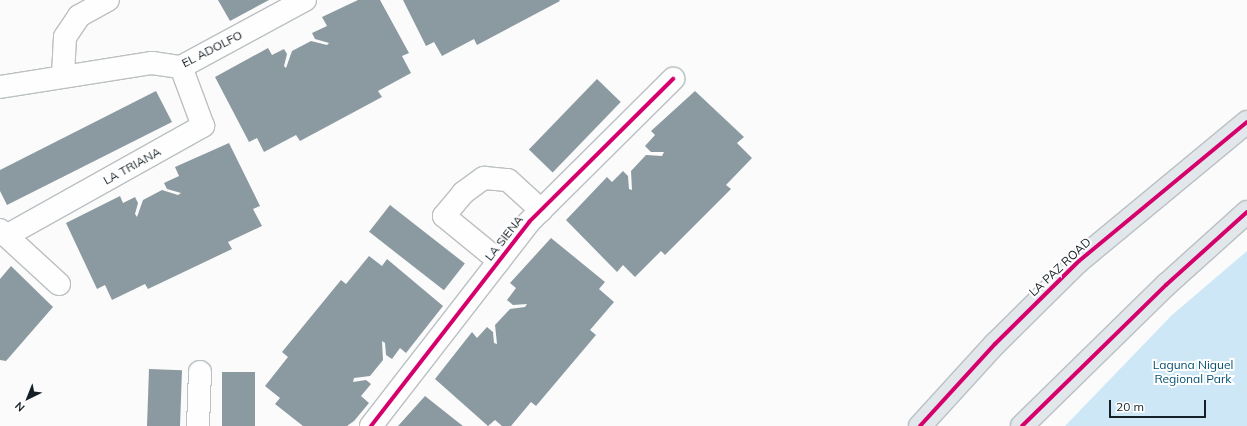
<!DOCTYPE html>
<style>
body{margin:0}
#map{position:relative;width:1247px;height:426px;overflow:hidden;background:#fbfbfb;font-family:Mulish,sans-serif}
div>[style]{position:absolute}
.green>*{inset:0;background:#cde7f7}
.building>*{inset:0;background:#8b9aa1;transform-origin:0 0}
.roads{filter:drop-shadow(1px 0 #bbc0c3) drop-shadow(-1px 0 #bbc0c3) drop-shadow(0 1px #bbc0c3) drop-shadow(0 -1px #bbc0c3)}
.minor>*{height:22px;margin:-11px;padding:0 11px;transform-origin:11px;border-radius:11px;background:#fefefe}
.major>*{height:22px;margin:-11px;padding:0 11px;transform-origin:11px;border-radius:11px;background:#e1e7eb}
.cycleway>*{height:4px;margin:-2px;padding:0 2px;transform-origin:2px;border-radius:2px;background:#d6006c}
span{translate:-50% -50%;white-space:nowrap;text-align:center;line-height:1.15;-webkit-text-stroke:4px #fff;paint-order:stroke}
.street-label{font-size:12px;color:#152026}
.park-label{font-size:12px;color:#054e70}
.north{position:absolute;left:8px;top:378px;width:40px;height:40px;-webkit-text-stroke:3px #fff;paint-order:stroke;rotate:223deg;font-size:11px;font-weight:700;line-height:16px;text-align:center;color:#152026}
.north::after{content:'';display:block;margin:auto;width:14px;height:18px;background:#152026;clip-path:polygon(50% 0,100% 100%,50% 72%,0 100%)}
.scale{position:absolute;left:1109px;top:400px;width:97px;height:18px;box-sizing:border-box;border:2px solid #152026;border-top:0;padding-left:5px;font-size:12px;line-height:14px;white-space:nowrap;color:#152026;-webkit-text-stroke:3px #fff;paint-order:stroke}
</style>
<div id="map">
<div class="green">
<i style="clip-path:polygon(1247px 251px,1247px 426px,1065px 426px,1172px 315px)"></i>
</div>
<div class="building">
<i style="clip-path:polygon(218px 0,269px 0,230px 21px)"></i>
<i style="clip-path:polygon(358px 0,380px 0,409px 53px,402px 56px,411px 73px,378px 91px,382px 97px,300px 141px,296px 135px,264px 152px,257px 138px,249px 142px,215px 77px,268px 48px,272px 55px,284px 49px,287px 54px,284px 66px,286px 68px,292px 51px,311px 41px,327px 45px,329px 43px,315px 39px,312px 33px,327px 26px,322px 17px)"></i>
<i style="clip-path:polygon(403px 0,559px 0,560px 1px,477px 45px,474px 39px,442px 56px,434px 42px,426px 46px)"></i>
<i style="left:597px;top:79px;width:33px;height:98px;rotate:44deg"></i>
<i style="clip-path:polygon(156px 91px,172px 122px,7px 205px,0 191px,0 170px)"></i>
<i style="clip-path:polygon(695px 91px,744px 137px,737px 143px,752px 158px,726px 185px,731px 189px,665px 255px,661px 251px,635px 277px,623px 265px,617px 272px,566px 220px,607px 177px,612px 182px,623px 171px,628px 176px,629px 189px,632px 190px,631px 171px,646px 155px,662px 156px,664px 152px,651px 152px,645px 146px,655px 135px,651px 131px)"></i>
<i style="clip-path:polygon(229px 143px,260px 206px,253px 209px,262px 226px,228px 242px,232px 249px,148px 289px,145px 284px,112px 300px,105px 285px,97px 289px,66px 223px,120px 196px,123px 203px,135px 197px,138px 203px,135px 214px,137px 217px,143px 200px,162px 190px,178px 195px,181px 193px,167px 189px,164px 183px,179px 176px,175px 167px)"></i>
<i style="left:390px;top:205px;width:95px;height:34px;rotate:38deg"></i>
<i style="clip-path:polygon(551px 238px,605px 282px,599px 289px,614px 302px,590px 330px,596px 335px,536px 406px,531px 402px,511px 426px,502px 426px,495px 420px,488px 426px,435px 379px,472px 332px,477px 338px,487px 327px,493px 332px,494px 343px,497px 344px,495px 325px,510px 309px,525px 307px,527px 304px,513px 305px,507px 300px,516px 288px,510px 283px)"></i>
<i style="clip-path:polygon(369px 256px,382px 266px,387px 259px,443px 306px,406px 353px,400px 348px,392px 359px,386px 355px,385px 343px,382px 341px,383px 360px,370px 376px,354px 378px,353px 382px,366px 380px,371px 384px,361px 396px,369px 403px,354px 421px,347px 426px,303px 426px,275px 404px,280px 398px,265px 386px,288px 357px,282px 352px,341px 280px,346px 284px)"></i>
<i style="clip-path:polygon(11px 266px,53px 307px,6px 361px,0 360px,0 279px)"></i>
<i style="left:149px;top:369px;width:33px;height:57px;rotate:2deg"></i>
<i style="left:222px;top:372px;width:33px;height:54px"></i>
<i style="clip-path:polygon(425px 396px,454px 419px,463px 426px,398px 426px)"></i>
</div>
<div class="roads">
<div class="minor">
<i style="left:63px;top:75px;width:38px;rotate:-87deg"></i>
<i style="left:65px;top:37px;width:25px;rotate:-56deg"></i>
<i style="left:79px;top:16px;width:33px;rotate:-29deg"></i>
<i style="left:0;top:87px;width:154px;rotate:-9deg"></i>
<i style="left:152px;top:63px;width:29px;rotate:8deg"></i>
<i style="left:181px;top:67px;width:141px;rotate:-28.4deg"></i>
<i style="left:0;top:230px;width:80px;rotate:42.5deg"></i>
<i style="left:6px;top:236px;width:226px;rotate:-29.2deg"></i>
<i style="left:203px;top:126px;width:63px;rotate:-110.4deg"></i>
<i style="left:499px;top:261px;width:71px;rotate:-140.7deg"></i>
<i style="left:444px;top:216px;width:30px;rotate:-50deg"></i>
<i style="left:463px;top:193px;width:26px;rotate:-36deg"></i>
<i style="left:484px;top:178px;width:24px;rotate:5deg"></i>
<i style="left:508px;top:180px;width:45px;rotate:42.3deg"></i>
<i style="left:198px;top:426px;width:54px;rotate:-87.9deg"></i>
<i style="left:371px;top:426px;width:259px;rotate:-52.2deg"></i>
<i style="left:530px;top:221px;width:202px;rotate:-44.8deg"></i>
</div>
<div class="major">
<i style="left:920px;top:426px;width:111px;rotate:-47.6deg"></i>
<i style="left:995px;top:344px;width:118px;rotate:-44.7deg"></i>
<i style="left:1079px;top:261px;width:218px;rotate:-39.6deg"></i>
<i style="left:1022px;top:426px;width:202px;rotate:-44.4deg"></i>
<i style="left:1166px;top:285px;width:109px;rotate:-42deg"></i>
</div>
</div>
<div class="cycleway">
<i style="left:371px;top:426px;width:259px;rotate:-52.2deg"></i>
<i style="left:530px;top:221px;width:202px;rotate:-44.8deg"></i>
<i style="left:920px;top:426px;width:111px;rotate:-47.6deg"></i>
<i style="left:995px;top:344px;width:118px;rotate:-44.7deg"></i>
<i style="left:1079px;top:261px;width:218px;rotate:-39.6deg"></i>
<i style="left:1022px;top:426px;width:202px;rotate:-44.4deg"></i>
<i style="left:1166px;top:285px;width:109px;rotate:-42deg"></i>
</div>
<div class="street-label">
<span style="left:212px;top:49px;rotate:-27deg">EL ADOLFO</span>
<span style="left:132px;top:166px;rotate:-29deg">LA TRIANA</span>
<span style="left:504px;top:238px;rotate:-52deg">LA SIENA</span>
<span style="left:1060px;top:267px;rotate:-43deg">LA PAZ ROAD</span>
</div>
<div class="park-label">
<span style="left:1193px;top:372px">Laguna Niguel<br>Regional Park</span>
</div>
<div class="north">N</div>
<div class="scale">20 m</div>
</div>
